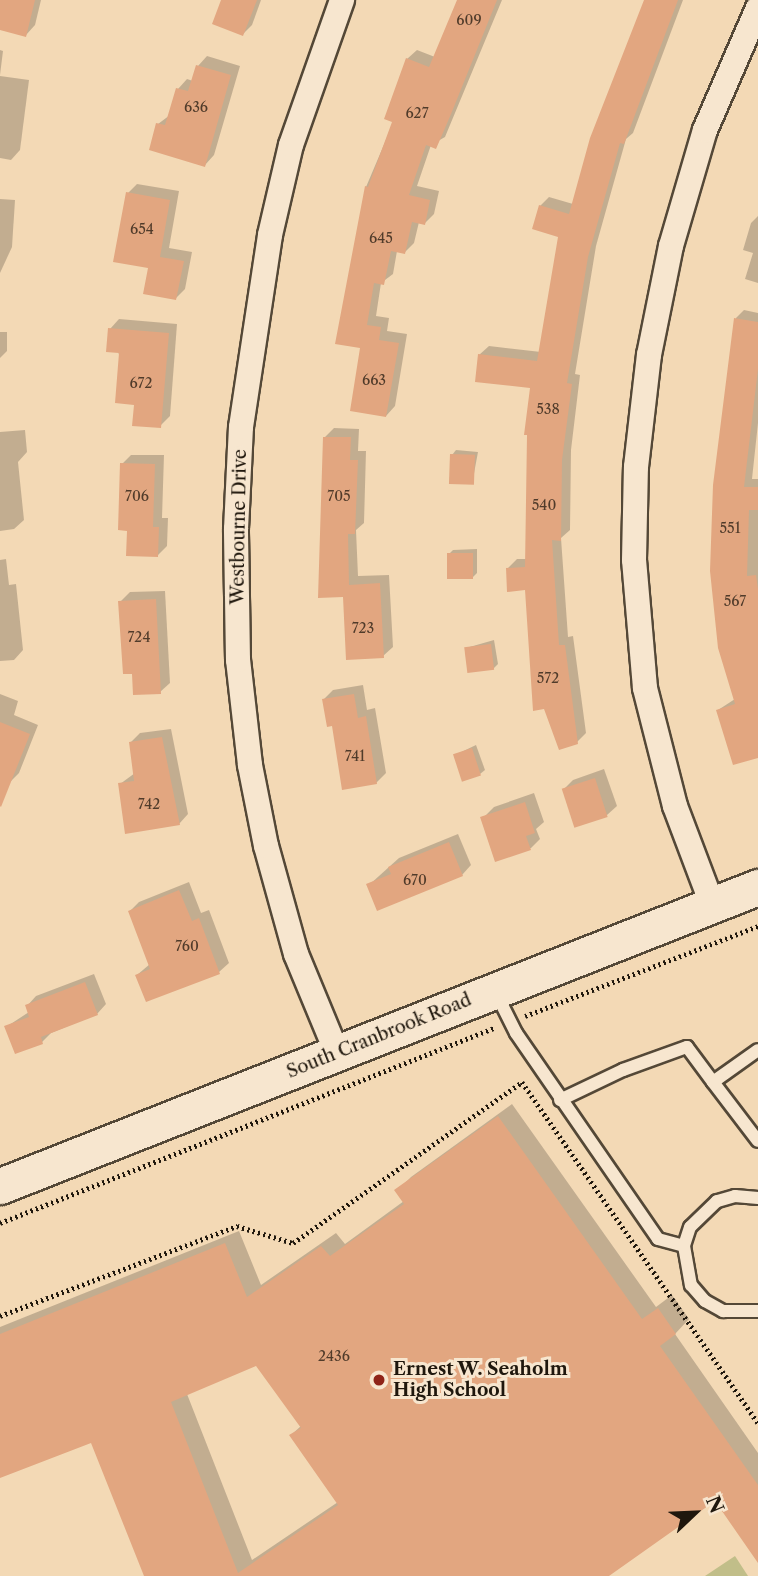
<!DOCTYPE html>
<style>
body{margin:0}
#map{position:relative;width:758px;height:1576px;overflow:hidden;background:#f3d9b5;font-family:"Libre Caslon Text",serif}
div>[style]{position:absolute}
.green>*{inset:0;background:#c1be89}
.shadow>*{inset:0;background:#0003}
.building>*{inset:0;background:#e2a680;transform-origin:0 0}
.path>*{height:4.5px;margin-top:-2.25px;transform-origin:0;background:repeating-linear-gradient(90deg,#1f170d 0 2px,transparent 0 5.5px)}
.roads{filter:drop-shadow(2px 0 #544837) drop-shadow(-2px 0 #544837) drop-shadow(0 2px #544837) drop-shadow(0 -2px #544837)}
.lane>*{height:12px;margin:-6px;padding:0 6px;transform-origin:6px;border-radius:6px;background:#f7e6cf}
.street>*{height:24px;margin:-12px;padding:0 12px;transform-origin:12px;border-radius:12px;background:#f7e6cf}
.secondary>*{height:35px;margin:-17.5px;padding:0 17.5px;transform-origin:17.5px;border-radius:17.5px;background:#f7e6cf}
.dots>*{width:19px;height:19px;translate:-50% -50%;box-sizing:border-box;border:4px solid #f7e6cf;border-radius:50%}
span{translate:-50% -50%;white-space:nowrap;text-align:center;line-height:1.15;-webkit-text-stroke:6px #f7e6cf;paint-order:stroke}
.number-label{font-size:14px;color:#503b2a}
.number-label span{-webkit-text-stroke-width:0}
.street-label{font-size:18px;color:#1f170d}
.poi-label{font-size:18px;color:#1f170d;font-weight:700}
.left{translate:0 -50%;text-align:left}
.north{position:absolute;left:660px;top:1478px;width:70px;height:70px;-webkit-text-stroke:5px #f7e6cf;paint-order:stroke;rotate:67deg;font-size:19px;font-weight:700;line-height:28px;text-align:center;color:#1f170d}
.north::after{content:'';display:block;margin:auto;width:24px;height:32px;background:#1f170d;clip-path:polygon(50% 0,100% 100%,50% 72%,0 100%)}
</style>
<div id="map">
<div class="green">
<i style="clip-path:polygon(735px 1556px,748px 1576px,705px 1576px)"></i>
</div>
<div class="shadow">
<i style="clip-path:polygon(0 0,41px 0,35px 25px,26px 35px,0 29px)"></i>
<i style="clip-path:polygon(222px 0,261px 0,252px 25px,243px 34px)"></i>
<i style="clip-path:polygon(459px 0,502px 0,445px 137px,431px 145px,417px 186px,439px 191px,434px 214px,425px 223px,419px 222px,414px 243px,405px 252px,397px 251px,393px 274px,381px 283px,376px 316px,389px 318px,387px 331px,407px 334px,395px 406px,386px 416px,362px 346px,366px 187px,394px 121px,407px 59px,417px 50px,435px 57px)"></i>
<i style="clip-path:polygon(646px 0,683px 0,633px 133px,626px 139px,596px 246px,575px 374px,580px 375px,571px 450px,570px 530px,561px 538px,568px 637px,573px 636px,586px 733px,577px 742px,527px 589px,507px 569px,517px 559px,527px 559px,532px 387px,479px 355px,489px 346px,541px 352px,560px 235px,540px 206px,549px 197px,573px 204px)"></i>
<i style="clip-path:polygon(0 50px,3px 51px,0 75px)"></i>
<i style="clip-path:polygon(207px 56px,240px 66px,214px 155px,205px 165px,158px 124px,170px 115px,178px 89px,187px 79px,193px 81px,198px 66px)"></i>
<i style="clip-path:polygon(0 76px,29px 80px,20px 150px,11px 160px,0 158px)"></i>
<i style="clip-path:polygon(137px 184px,179px 191px,169px 248px,192px 252px,185px 289px,176px 298px,150px 267px,128px 193px)"></i>
<i style="clip-path:polygon(0 199px,15px 200px,12px 247px,0 273px)"></i>
<i style="clip-path:polygon(758px 216px,758px 283px,745px 279px,753px 253px,743px 250px,751px 223px)"></i>
<i style="clip-path:polygon(744px 310px,758px 313px,758px 423px,752px 479px,758px 479px,758px 756px,718px 710px,735px 699px,736px 318px)"></i>
<i style="clip-path:polygon(119px 319px,177px 324px,170px 416px,160px 426px,136px 403px,110px 329px)"></i>
<i style="clip-path:polygon(0 332px,7px 332px,7px 351px,0 358px)"></i>
<i style="clip-path:polygon(334px 428px,359px 429px,358px 451px,366px 451px,364px 523px,356px 530px,358px 576px,389px 575px,393px 647px,383px 656px,344px 595px,325px 437px)"></i>
<i style="clip-path:polygon(25px 430px,27px 452px,18px 462px,24px 520px,14px 529px,0 531px,0 432px)"></i>
<i style="clip-path:polygon(456px 450px,478px 452px,472px 484px,452px 455px)"></i>
<i style="clip-path:polygon(131px 455px,164px 455px,162px 518px,168px 518px,167px 546px,157px 556px,129px 529px,122px 464px)"></i>
<i style="clip-path:polygon(477px 549px,477px 573px,473px 577px,449px 554px,453px 550px)"></i>
<i style="clip-path:polygon(6px 559px,9px 585px,16px 584px,23px 650px,14px 660px,0 661px,0 560px)"></i>
<i style="clip-path:polygon(165px 591px,170px 683px,160px 692px,134px 672px,120px 602px,130px 592px)"></i>
<i style="clip-path:polygon(494px 640px,498px 664px,493px 669px,466px 648px)"></i>
<i style="clip-path:polygon(363px 685px,367px 710px,375px 708px,386px 773px,376px 783px,333px 724px,324px 699px,333px 690px)"></i>
<i style="clip-path:polygon(0 694px,18px 701px,14px 715px,38px 725px,19px 773px,9px 783px,0 779px)"></i>
<i style="clip-path:polygon(171px 729px,188px 814px,179px 824px,120px 784px,135px 773px,131px 742px,140px 733px)"></i>
<i style="clip-path:polygon(476px 745px,485px 770px,480px 774px,455px 755px)"></i>
<i style="clip-path:polygon(604px 769px,617px 806px,607px 815px,576px 826px,564px 789px,573px 780px)"></i>
<i style="clip-path:polygon(534px 793px,544px 822px,536px 829px,540px 839px,531px 848px,496px 860px,484px 817px,494px 807px)"></i>
<i style="clip-path:polygon(458px 834px,471px 865px,462px 875px,369px 885px,399px 858px)"></i>
<i style="clip-path:polygon(189px 882px,201px 913px,209px 910px,229px 963px,219px 972px,137px 975px,150px 964px,130px 911px,139px 902px)"></i>
<i style="clip-path:polygon(94px 974px,106px 1004px,97px 1014px,51px 1033px,42px 1042px,6px 1027px,29px 1012px,27px 1006px,36px 996px)"></i>
<i style="clip-path:polygon(evenodd,512px 1104px,656px 1307px,672px 1295px,689px 1319px,675px 1334px,758px 1453px,758px 1560px,716px 1498px,606px 1576px,146px 1576px,92px 1441px,0 1477px,0 1327px,239px 1231px,261px 1285px,336px 1233px,345px 1244px,404px 1201px,397px 1191px,411px 1177px,512px 1104px,256px 1364px,301px 1426px,291px 1435px,338px 1502px,252px 1560px,187px 1394px,256px 1364px)"></i>
</div>
<div class="building">
<i style="clip-path:polygon(0 0,35px 0,26px 37px,0 30px)"></i>
<i style="clip-path:polygon(221px 0,257px 0,243px 36px,212px 24px)"></i>
<i style="clip-path:polygon(457px 0,497px 0,451px 114px,436px 149px,426px 145px,409px 195px,430px 200px,425px 225px,412px 222px,405px 254px,391px 251px,384px 285px,374px 283px,367px 325px,381px 327px,379px 340px,399px 343px,386px 417px,350px 411px,360px 348px,335px 344px,365px 186px,368px 187px,392px 122px,384px 119px,406px 58px,429px 67px)"></i>
<i style="clip-path:polygon(644px 0,678px 0,624px 144px,620px 143px,588px 257px,567px 383px,572px 384px,562px 460px,561px 541px,552px 540px,559px 645px,565px 645px,578px 744px,559px 750px,544px 709px,533px 711px,525px 590px,507px 592px,506px 568px,525px 567px,527px 435px,524px 435px,530px 388px,475px 382px,478px 354px,537px 361px,558px 237px,532px 229px,539px 205px,569px 214px,590px 138px)"></i>
<i style="clip-path:polygon(196px 65px,231px 75px,205px 167px,149px 150px,156px 123px,165px 125px,176px 88px,188px 91px)"></i>
<i style="clip-path:polygon(126px 192px,170px 200px,160px 257px,184px 261px,176px 300px,143px 294px,148px 268px,113px 262px)"></i>
<i style="clip-path:polygon(734px 318px,758px 322px,758px 369px,744px 487px,758px 487px,758px 510px,749px 510px,747px 576px,756px 575px,758px 589px,758px 758px,733px 765px,716px 710px,735px 704px,718px 648px,710px 571px,713px 485px)"></i>
<i style="clip-path:polygon(108px 328px,169px 333px,161px 428px,132px 426px,134px 405px,115px 403px,119px 353px,106px 352px)"></i>
<i style="clip-path:polygon(323px 437px,351px 437px,350px 460px,358px 460px,355px 534px,348px 534px,349px 585px,380px 583px,384px 658px,346px 660px,343px 597px,318px 598px)"></i>
<i style="left:450px;top:454px;width:25px;height:30px;rotate:2deg"></i>
<i style="clip-path:polygon(120px 463px,155px 464px,153px 527px,159px 527px,158px 557px,126px 556px,127px 531px,118px 530px)"></i>
<i style="left:447px;top:553px;width:26px;height:26px"></i>
<i style="clip-path:polygon(156px 599px,161px 694px,133px 695px,132px 674px,123px 674px,118px 601px)"></i>
<i style="left:491px;top:644px;width:26px;height:27px;rotate:83deg"></i>
<i style="clip-path:polygon(354px 694px,358px 718px,366px 716px,377px 784px,342px 790px,332px 726px,327px 727px,322px 699px)"></i>
<i style="clip-path:polygon(0 722px,30px 734px,1px 807px,0 806px)"></i>
<i style="clip-path:polygon(162px 737px,180px 825px,125px 834px,118px 783px,134px 781px,129px 742px)"></i>
<i style="left:472px;top:748px;width:29px;height:20px;rotate:72deg"></i>
<i style="left:595px;top:778px;width:41px;height:35px;rotate:72deg"></i>
<i style="clip-path:polygon(525px 802px,535px 833px,526px 836px,531px 850px,495px 862px,480px 817px)"></i>
<i style="clip-path:polygon(449px 842px,463px 876px,377px 911px,366px 884px,391px 874px,388px 867px)"></i>
<i style="clip-path:polygon(179px 890px,192px 921px,199px 918px,220px 974px,146px 1002px,135px 975px,150px 969px,128px 911px)"></i>
<i style="clip-path:polygon(85px 982px,98px 1015px,41px 1037px,43px 1044px,15px 1054px,4px 1026px,29px 1017px,25px 1005px)"></i>
<i style="clip-path:polygon(evenodd,498px 1116px,642px 1319px,658px 1308px,676px 1334px,660px 1346px,758px 1485px,758px 1563px,715px 1501px,609px 1576px,144px 1576px,91px 1443px,0 1478px,0 1334px,225px 1243px,247px 1297px,321px 1246px,330px 1256px,404px 1204px,394px 1190px,498px 1116px,256px 1366px,301px 1428px,289px 1435px,338px 1505px,238px 1573px,171px 1402px,256px 1366px)"></i>
</div>
<div class="path">
<i style="left:525px;top:1016px;width:250px;rotate:-21.1deg"></i>
<i style="left:0;top:1223px;width:531px;rotate:-21.54deg"></i>
<i style="left:0;top:1316px;width:254px;rotate:-20.8deg"></i>
<i style="left:237px;top:1226px;width:59px;rotate:16.9deg"></i>
<i style="left:293px;top:1243px;width:280px;rotate:-35.1deg"></i>
<i style="left:522px;top:1082px;width:415px;rotate:55.3deg"></i>
</div>
<div class="roads">
<div class="lane">
<i style="left:496px;top:993px;width:45px;rotate:63.4deg"></i>
<i style="left:516px;top:1033px;width:250px;rotate:55.4deg"></i>
<i style="left:658px;top:1239px;width:27px;rotate:15deg"></i>
<i style="left:713px;top:1082px;width:74px;rotate:52.7deg"></i>
<i style="left:560px;top:1100px;width:70px;rotate:-25.5deg"></i>
<i style="left:623px;top:1070px;width:68px;rotate:-19.8deg"></i>
<i style="left:687px;top:1047px;width:44px;rotate:53.4deg"></i>
<i style="left:713px;top:1082px;width:55px;rotate:-35.4deg"></i>
<i style="left:758px;top:1198px;width:23px;rotate:-175deg"></i>
<i style="left:735px;top:1196px;width:19px;rotate:164deg"></i>
<i style="left:717px;top:1201px;width:37px;rotate:136deg"></i>
<i style="left:690px;top:1227px;width:20px;rotate:108deg"></i>
<i style="left:684px;top:1246px;width:40px;rotate:80deg"></i>
<i style="left:691px;top:1285px;width:21px;rotate:49deg"></i>
<i style="left:705px;top:1301px;width:21px;rotate:29deg"></i>
<i style="left:723px;top:1311px;width:35px"></i>
</div>
<div class="street">
<i style="left:712px;top:904px;width:105px;rotate:-110.7deg"></i>
<i style="left:675px;top:806px;width:122px;rotate:-104.3deg"></i>
<i style="left:645px;top:688px;width:128px;rotate:-94.9deg"></i>
<i style="left:634px;top:560px;width:93px;rotate:-88.8deg"></i>
<i style="left:636px;top:467px;width:113px;rotate:-83.4deg"></i>
<i style="left:649px;top:355px;width:111px;rotate:-78.6deg"></i>
<i style="left:671px;top:246px;width:121px;rotate:-73.7deg"></i>
<i style="left:705px;top:130px;width:133px;rotate:-66.5deg"></i>
<i style="left:337px;top:1053px;width:107px;rotate:-112.5deg"></i>
<i style="left:296px;top:954px;width:112px;rotate:-105.5deg"></i>
<i style="left:266px;top:846px;width:83px;rotate:-101.2deg"></i>
<i style="left:250px;top:765px;width:106px;rotate:-96.5deg"></i>
<i style="left:238px;top:660px;width:131px;rotate:-90.9deg"></i>
<i style="left:236px;top:529px;width:102px;rotate:-87.2deg"></i>
<i style="left:241px;top:427px;width:194px;rotate:-81.4deg"></i>
<i style="left:270px;top:235px;width:92px;rotate:-76.9deg"></i>
<i style="left:291px;top:145px;width:154px;rotate:-70.6deg"></i>
</div>
<div class="secondary">
<i style="left:0;top:1186px;width:815px;rotate:-21.53deg"></i>
</div>
</div>
<div class="dots">
<i style="left:379px;top:1380px;background:#8f2418"></i>
</div>
<div class="number-label">
<span style="left:469px;top:20px">609</span>
<span style="left:196px;top:107px">636</span>
<span style="left:417px;top:113px">627</span>
<span style="left:142px;top:229px">654</span>
<span style="left:381px;top:238px">645</span>
<span style="left:374px;top:380px">663</span>
<span style="left:141px;top:383px">672</span>
<span style="left:548px;top:409px">538</span>
<span style="left:137px;top:496px">706</span>
<span style="left:339px;top:496px">705</span>
<span style="left:544px;top:505px">540</span>
<span style="left:730px;top:528px">551</span>
<span style="left:735px;top:601px">567</span>
<span style="left:363px;top:628px">723</span>
<span style="left:139px;top:637px">724</span>
<span style="left:548px;top:678px">572</span>
<span style="left:355px;top:756px">741</span>
<span style="left:149px;top:804px">742</span>
<span style="left:415px;top:880px">670</span>
<span style="left:187px;top:946px">760</span>
<span style="left:334px;top:1356px">2436</span>
</div>
<div class="street-label">
<span style="left:239px;top:527px;rotate:-89deg">Westbourne Drive</span>
<span style="left:379px;top:1036px;rotate:-22deg">South Cranbrook Road</span>
</div>
<div class="poi-label">
<span class="left" style="left:393px;top:1380px">Ernest W. Seaholm<br>High School</span>
</div>
<div class="north">N</div>
</div>
